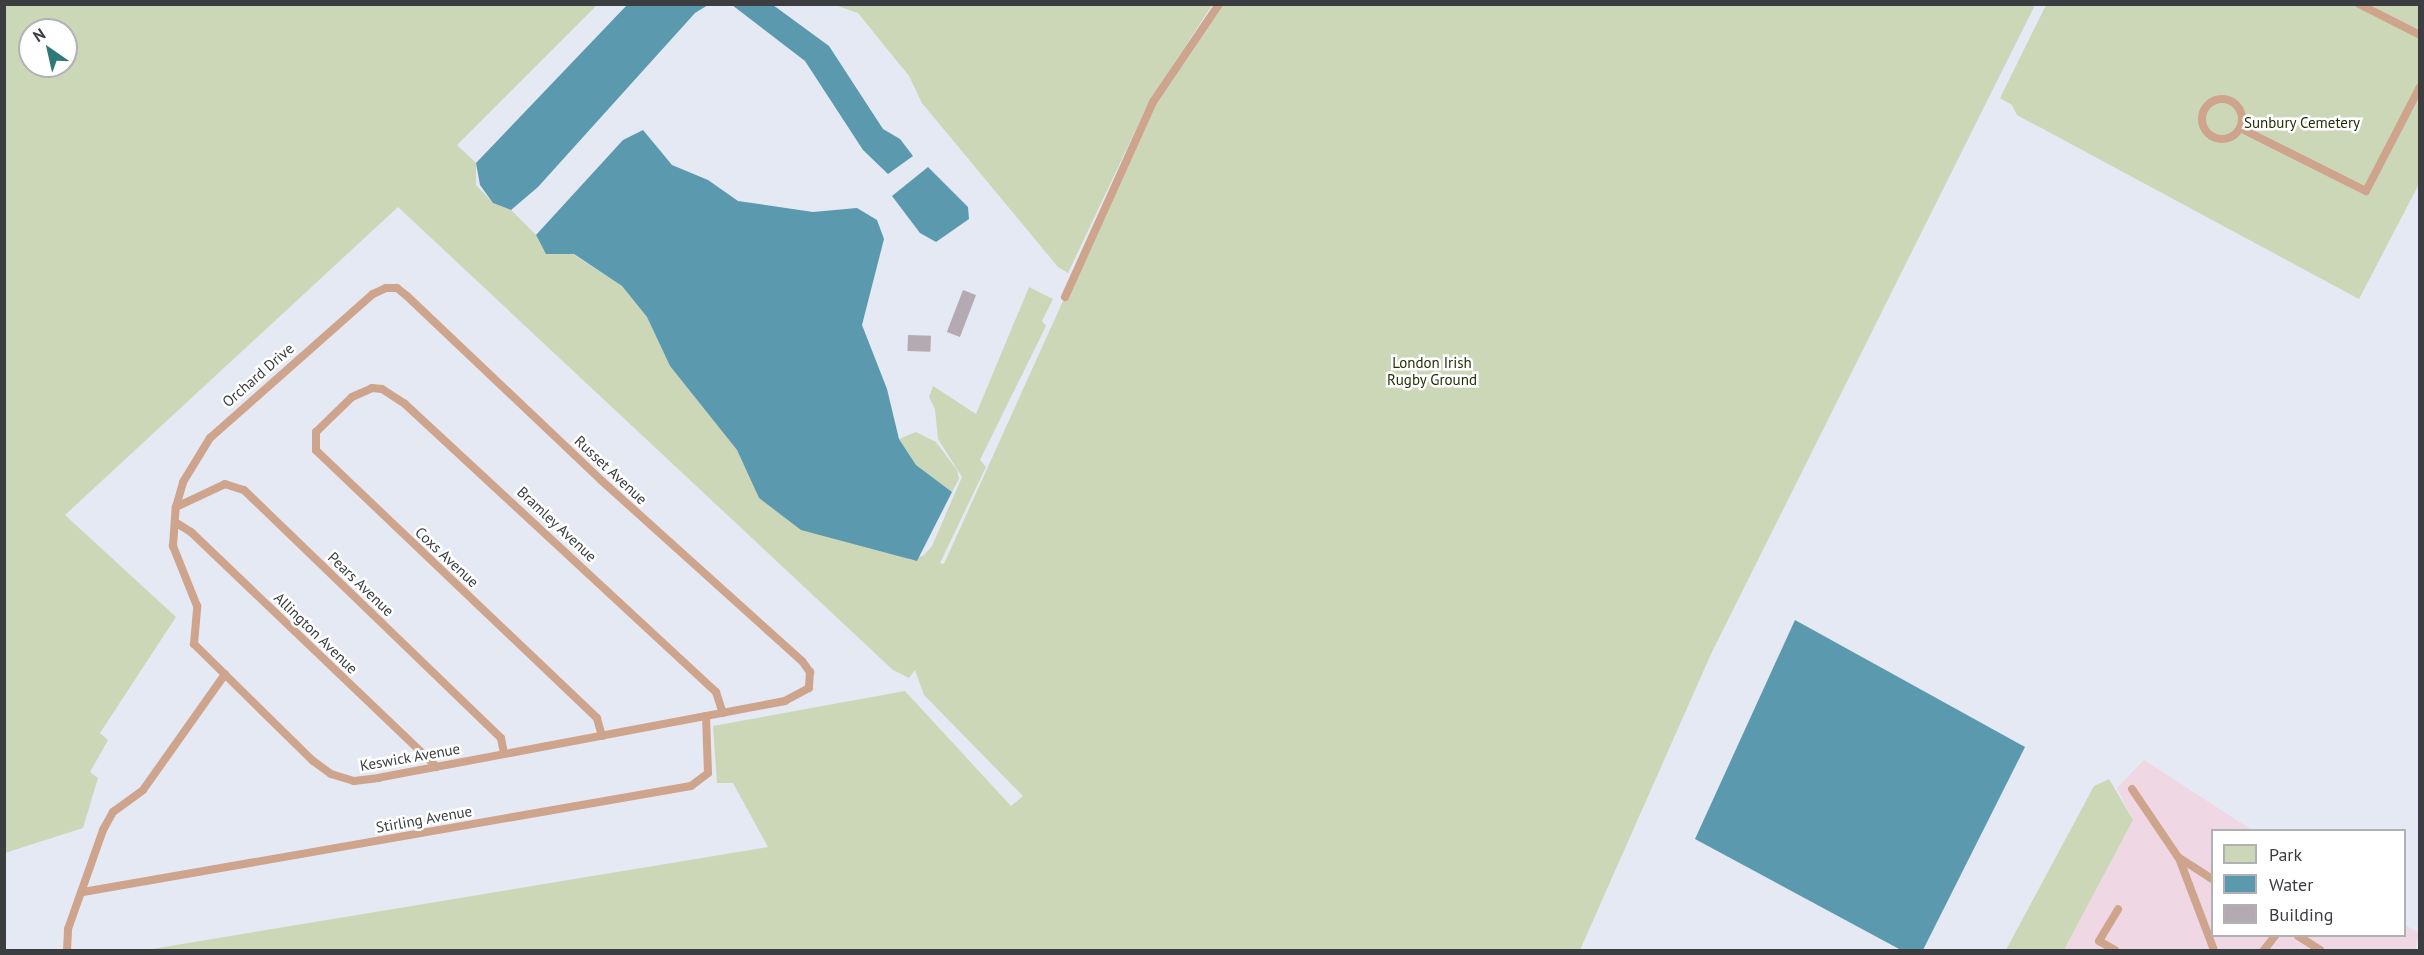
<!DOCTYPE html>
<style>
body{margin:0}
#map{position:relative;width:2424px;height:955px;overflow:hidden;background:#e4e9f4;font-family:"PT Sans",sans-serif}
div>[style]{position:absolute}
.industrial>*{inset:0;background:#efd8e3}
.green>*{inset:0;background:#ccd7b8}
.water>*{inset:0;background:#5b99af}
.building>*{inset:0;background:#b4aab2;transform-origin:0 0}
.service>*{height:8px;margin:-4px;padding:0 4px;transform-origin:4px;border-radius:4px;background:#cea48d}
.service>.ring{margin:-4px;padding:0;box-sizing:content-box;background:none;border:8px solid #cea48d;border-radius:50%}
span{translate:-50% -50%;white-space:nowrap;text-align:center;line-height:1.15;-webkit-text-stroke:5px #fff;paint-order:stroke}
.park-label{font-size:15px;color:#252f07}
.street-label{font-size:15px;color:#3b3d41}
.frame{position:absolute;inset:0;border:6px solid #3b3d41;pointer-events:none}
.legend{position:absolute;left:2211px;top:829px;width:195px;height:108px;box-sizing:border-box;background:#fff;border:2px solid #b1b1b3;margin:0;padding:8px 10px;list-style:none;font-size:18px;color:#3b3d41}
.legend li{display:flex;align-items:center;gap:12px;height:30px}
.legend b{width:30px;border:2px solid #b1b1b3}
.north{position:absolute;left:18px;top:18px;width:60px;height:60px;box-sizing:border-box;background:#fff;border:2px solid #b1b1b3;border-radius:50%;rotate:326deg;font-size:16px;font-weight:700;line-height:24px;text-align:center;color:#3b3d41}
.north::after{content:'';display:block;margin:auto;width:21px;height:27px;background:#2f797a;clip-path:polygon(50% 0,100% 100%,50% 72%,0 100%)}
</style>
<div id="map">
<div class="industrial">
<i style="clip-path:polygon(2144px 760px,2252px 830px,2212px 830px,2212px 936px,2404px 936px,2405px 925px,2419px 933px,2415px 950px,2064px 950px,2133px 820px,2117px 788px)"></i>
</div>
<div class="green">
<i style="clip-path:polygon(evenodd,5px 5px,597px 5px,457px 145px,476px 163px,476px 185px,493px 203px,511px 210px,536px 235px,546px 253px,573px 254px,622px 286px,647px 317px,670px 366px,737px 450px,759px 498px,912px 560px,924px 555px,932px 546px,962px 477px,938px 439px,935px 409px,929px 397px,933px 386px,976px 414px,1029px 287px,1053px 299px,1042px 321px,1046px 326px,980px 460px,986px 467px,940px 563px,944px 564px,1153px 102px,1219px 5px,2035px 5px,1711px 654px,1580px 950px,146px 950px,768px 847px,733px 783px,717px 783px,713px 726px,905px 691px,1011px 806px,1023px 796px,924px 695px,915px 670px,909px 678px,893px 670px,398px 207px,65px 515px,176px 617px,100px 733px,108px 740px,90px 772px,98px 778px,83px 828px,5px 853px,5px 5px,30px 30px,66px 30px,66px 66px,30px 66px,30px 30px)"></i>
<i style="clip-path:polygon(835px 5px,1212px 5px,1148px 104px,1068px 273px,1058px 267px,922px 103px,909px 76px,858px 13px)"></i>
<i style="clip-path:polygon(2046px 5px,2419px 5px,2419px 184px,2359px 299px,2017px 115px,2012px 105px,2000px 98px)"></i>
<i style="clip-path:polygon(916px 432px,936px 442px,957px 470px,959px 479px,952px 492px,916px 465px,899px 439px)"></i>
<i style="clip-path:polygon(2109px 779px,2133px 820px,2064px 950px,2006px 950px,2094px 786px)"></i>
</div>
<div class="water">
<i style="clip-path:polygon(627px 5px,708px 5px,695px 13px,538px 187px,511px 210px,493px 203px,480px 185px,476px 163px)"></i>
<i style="clip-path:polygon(732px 5px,773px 5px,829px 46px,883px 129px,900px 139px,913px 156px,888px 174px,863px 150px,805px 61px)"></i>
<i style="clip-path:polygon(643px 130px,672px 165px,708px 180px,738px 201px,813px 212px,857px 208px,877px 220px,884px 239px,862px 325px,887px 389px,899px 439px,916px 465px,952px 492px,917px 561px,801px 530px,759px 498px,737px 450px,670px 366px,647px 317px,622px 286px,574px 254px,546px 254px,536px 235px,623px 140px)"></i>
<i style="clip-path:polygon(928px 167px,968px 207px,969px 219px,936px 242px,920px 233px,892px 196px)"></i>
<i style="clip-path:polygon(1795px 620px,2025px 747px,1923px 950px,1901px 950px,1695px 839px)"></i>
</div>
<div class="building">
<i style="left:963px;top:290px;width:14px;height:45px;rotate:21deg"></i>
<i style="left:908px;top:335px;width:23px;height:16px;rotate:2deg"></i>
</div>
<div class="service">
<i style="left:2359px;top:4px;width:68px;rotate:26.9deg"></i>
<i class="ring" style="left:2202px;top:99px;width:32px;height:32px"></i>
<i style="left:2240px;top:128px;width:141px;rotate:26.6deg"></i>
<i style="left:2366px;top:191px;width:117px;rotate:-62.6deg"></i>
<i style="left:386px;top:288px;width:11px"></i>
<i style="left:397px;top:288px;width:13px;rotate:39deg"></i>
<i style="left:407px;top:296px;width:269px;rotate:43.5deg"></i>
<i style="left:602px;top:481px;width:269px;rotate:42deg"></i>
<i style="left:802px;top:661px;width:14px;rotate:54deg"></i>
<i style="left:810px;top:672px;width:16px;rotate:94deg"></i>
<i style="left:809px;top:688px;width:27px;rotate:152deg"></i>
<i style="left:785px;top:701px;width:413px;rotate:169.3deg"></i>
<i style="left:379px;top:778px;width:25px;rotate:173deg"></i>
<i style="left:354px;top:781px;width:24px;rotate:-163deg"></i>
<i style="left:331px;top:774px;width:22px;rotate:-144deg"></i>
<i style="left:313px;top:761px;width:167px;rotate:-135.5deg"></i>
<i style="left:194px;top:644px;width:38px;rotate:-85deg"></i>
<i style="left:197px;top:606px;width:65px;rotate:-111.8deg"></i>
<i style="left:173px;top:546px;width:39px;rotate:-86deg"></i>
<i style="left:176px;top:507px;width:26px;rotate:-74deg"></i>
<i style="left:183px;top:482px;width:52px;rotate:-58.5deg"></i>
<i style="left:210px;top:438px;width:217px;rotate:-41.5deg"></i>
<i style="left:373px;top:294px;width:14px;rotate:-25deg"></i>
<i style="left:1065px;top:297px;width:214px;rotate:-65.7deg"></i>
<i style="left:1153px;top:102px;width:118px;rotate:-56deg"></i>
<i style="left:176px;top:507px;width:54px;rotate:-25.1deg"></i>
<i style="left:225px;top:484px;width:20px;rotate:18deg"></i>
<i style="left:244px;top:490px;width:357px;rotate:44deg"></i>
<i style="left:501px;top:738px;width:16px;rotate:79deg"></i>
<i style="left:175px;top:522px;width:19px;rotate:32deg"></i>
<i style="left:191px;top:532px;width:340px;rotate:43.7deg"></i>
<i style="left:602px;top:736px;width:19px;rotate:-106deg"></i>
<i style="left:597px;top:718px;width:388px;rotate:-136.4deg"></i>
<i style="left:316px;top:450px;width:18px;rotate:-90deg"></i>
<i style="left:316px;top:432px;width:50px;rotate:-44.2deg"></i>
<i style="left:352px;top:397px;width:22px;rotate:-24deg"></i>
<i style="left:372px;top:388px;width:10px;rotate:6deg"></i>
<i style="left:382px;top:389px;width:27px;rotate:33deg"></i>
<i style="left:405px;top:404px;width:424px;rotate:42.8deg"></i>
<i style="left:716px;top:692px;width:22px;rotate:72deg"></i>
<i style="left:2132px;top:789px;width:82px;rotate:55.9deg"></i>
<i style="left:2178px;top:857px;width:40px;rotate:32.9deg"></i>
<i style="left:2179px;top:858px;width:98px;rotate:69.2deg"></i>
<i style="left:83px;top:892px;width:617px;rotate:-9.89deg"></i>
<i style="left:691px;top:786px;width:21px;rotate:-37deg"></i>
<i style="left:708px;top:773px;width:57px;rotate:-92deg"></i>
<i style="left:2298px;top:936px;width:26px;rotate:32deg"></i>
<i style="left:67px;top:950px;width:21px;rotate:-87deg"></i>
<i style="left:68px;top:929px;width:105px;rotate:-70.5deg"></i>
<i style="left:103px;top:830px;width:21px;rotate:-61deg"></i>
<i style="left:113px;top:812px;width:37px;rotate:-36deg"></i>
<i style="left:143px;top:790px;width:142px;rotate:-54.7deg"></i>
<i style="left:2115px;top:950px;width:18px;rotate:-151deg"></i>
<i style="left:2099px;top:941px;width:37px;rotate:-59deg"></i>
<i style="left:2264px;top:950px;width:18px;rotate:-52deg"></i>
</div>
<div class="park-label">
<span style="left:2302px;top:123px">Sunbury Cemetery</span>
<span style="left:1432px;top:371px">London Irish<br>Rugby Ground</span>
</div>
<div class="street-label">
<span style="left:258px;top:375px;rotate:-41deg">Orchard Drive</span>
<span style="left:611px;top:470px;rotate:43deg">Russet Avenue</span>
<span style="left:557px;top:524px;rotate:43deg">Bramley Avenue</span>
<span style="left:447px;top:557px;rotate:43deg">Coxs Avenue</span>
<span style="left:361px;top:584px;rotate:44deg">Pears Avenue</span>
<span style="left:316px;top:633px;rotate:44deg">Allington Avenue</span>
<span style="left:410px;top:757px;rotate:-10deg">Keswick Avenue</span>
<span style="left:424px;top:819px;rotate:-10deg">Stirling Avenue</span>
</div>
<div class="frame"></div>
<ul class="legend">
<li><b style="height:16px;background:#ccd7b8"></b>Park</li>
<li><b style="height:16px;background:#5b99af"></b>Water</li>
<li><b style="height:16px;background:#b4aab2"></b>Building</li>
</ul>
<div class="north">N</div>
</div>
